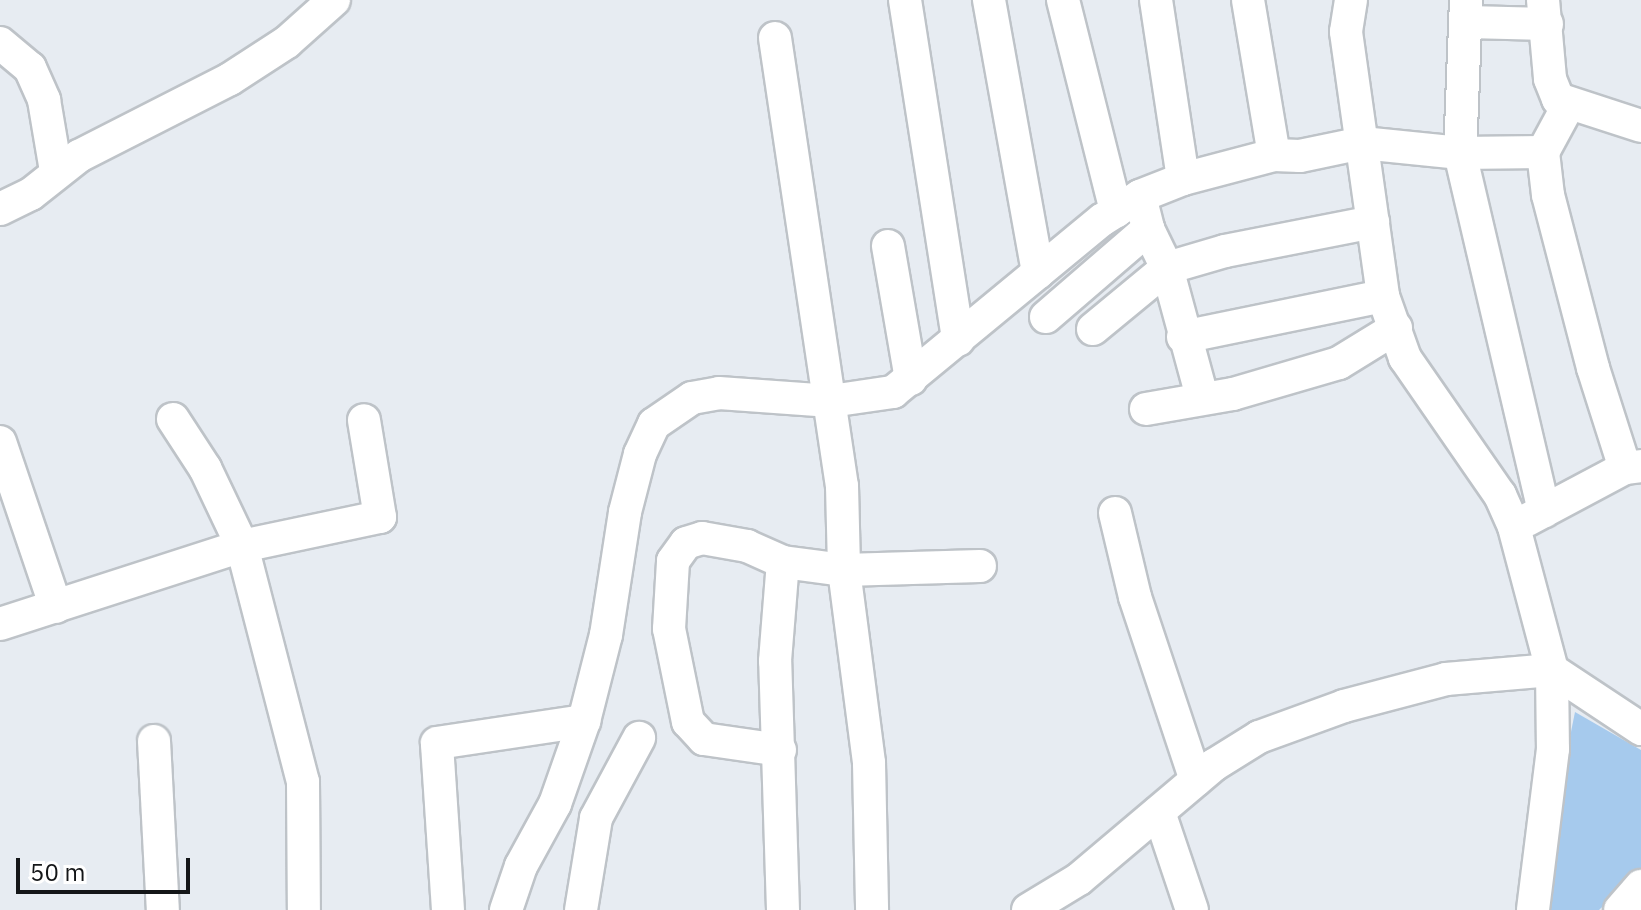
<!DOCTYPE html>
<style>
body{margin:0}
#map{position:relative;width:1641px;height:910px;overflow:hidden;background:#e7ecf2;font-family:"IBM Plex Sans",sans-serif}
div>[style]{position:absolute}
.green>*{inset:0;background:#a6caed}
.roads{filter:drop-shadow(2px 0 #bec3c8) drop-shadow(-2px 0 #bec3c8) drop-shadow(0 2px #bec3c8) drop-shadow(0 -2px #bec3c8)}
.minor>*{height:32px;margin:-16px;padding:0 16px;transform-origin:16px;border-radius:16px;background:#fff}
span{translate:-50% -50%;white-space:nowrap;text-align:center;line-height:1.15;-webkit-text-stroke:8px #fff;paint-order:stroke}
.scale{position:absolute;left:16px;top:858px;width:174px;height:36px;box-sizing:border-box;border:4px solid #141618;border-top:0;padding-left:10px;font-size:24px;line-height:28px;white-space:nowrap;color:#141618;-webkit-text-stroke:6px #fff;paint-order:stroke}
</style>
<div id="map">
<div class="green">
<i style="clip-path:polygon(1575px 712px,1641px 750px,1641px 869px,1599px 910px,1546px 910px,1540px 886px)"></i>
</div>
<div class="roads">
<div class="minor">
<i style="left:905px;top:0;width:344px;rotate:81.1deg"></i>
<i style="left:989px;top:0;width:277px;rotate:79.8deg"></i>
<i style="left:1063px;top:0;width:218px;rotate:75.9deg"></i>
<i style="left:1156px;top:0;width:181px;rotate:81.4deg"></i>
<i style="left:1248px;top:0;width:157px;rotate:80.5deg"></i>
<i style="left:1351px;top:0;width:32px;rotate:99deg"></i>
<i style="left:1346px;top:32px;width:267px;rotate:82deg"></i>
<i style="left:1383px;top:296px;width:66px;rotate:70.5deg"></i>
<i style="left:1405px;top:358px;width:167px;rotate:55.3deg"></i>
<i style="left:1500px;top:495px;width:35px;rotate:66deg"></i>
<i style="left:1514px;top:527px;width:148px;rotate:75.1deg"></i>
<i style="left:1552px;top:670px;width:79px;rotate:89.3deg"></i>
<i style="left:1553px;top:749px;width:162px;rotate:97.1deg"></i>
<i style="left:1466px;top:0;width:153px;rotate:92.2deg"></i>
<i style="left:1460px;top:153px;width:368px;rotate:76.8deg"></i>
<i style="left:1543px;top:0;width:79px;rotate:84.9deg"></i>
<i style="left:1550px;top:79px;width:22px;rotate:68deg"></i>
<i style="left:1558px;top:99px;width:87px;rotate:18deg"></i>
<i style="left:1468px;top:22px;width:79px;rotate:1.5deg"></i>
<i style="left:775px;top:38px;width:453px;rotate:81.5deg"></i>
<i style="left:842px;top:486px;width:84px;rotate:88.6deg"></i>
<i style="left:844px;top:570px;width:195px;rotate:82.6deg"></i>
<i style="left:869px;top:763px;width:147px;rotate:88.8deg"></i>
<i style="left:0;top:43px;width:39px;rotate:40deg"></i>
<i style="left:30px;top:68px;width:35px;rotate:66deg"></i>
<i style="left:44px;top:100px;width:72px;rotate:80.4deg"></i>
<i style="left:1543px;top:152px;width:43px;rotate:83.4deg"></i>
<i style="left:1548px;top:195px;width:179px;rotate:75.4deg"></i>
<i style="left:1593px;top:368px;width:105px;rotate:72.3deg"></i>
<i style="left:1140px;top:196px;width:34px;rotate:76deg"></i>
<i style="left:1148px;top:229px;width:43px;rotate:64deg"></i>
<i style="left:1167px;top:268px;width:134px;rotate:74.8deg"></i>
<i style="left:0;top:209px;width:34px;rotate:-26deg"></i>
<i style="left:31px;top:194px;width:61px;rotate:-38.4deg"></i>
<i style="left:79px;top:156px;width:169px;rotate:-27deg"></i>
<i style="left:230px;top:79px;width:68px;rotate:-33deg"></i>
<i style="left:287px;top:42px;width:63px;rotate:-41.8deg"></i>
<i style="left:888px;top:246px;width:135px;rotate:80.2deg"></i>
<i style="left:1046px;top:317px;width:135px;rotate:-40.8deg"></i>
<i style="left:1093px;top:329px;width:96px;rotate:-39.5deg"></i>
<i style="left:1167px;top:268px;width:60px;rotate:-16.3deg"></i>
<i style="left:1225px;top:251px;width:151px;rotate:-11.1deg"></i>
<i style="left:1183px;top:337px;width:204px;rotate:-11.6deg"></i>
<i style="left:1146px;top:409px;width:88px;rotate:-9.8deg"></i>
<i style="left:1233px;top:394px;width:110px;rotate:-16.3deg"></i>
<i style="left:1339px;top:363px;width:67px;rotate:-31.6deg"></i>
<i style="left:173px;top:419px;width:59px;rotate:56.9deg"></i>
<i style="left:205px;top:468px;width:86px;rotate:64.6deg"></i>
<i style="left:242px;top:546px;width:244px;rotate:75.5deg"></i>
<i style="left:303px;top:782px;width:128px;rotate:89.6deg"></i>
<i style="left:0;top:442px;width:174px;rotate:71.3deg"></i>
<i style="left:1115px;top:513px;width:86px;rotate:76.6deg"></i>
<i style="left:1135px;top:597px;width:193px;rotate:71.6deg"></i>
<i style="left:1527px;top:520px;width:111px;rotate:-28deg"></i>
<i style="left:1625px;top:468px;width:16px;rotate:-7deg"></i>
<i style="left:0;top:624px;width:254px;rotate:-17.9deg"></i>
<i style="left:242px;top:546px;width:141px;rotate:-11.9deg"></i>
<i style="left:380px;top:517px;width:98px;rotate:-99.4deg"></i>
<i style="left:154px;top:741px;width:169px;rotate:87deg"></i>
<i style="left:780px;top:750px;width:77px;rotate:-171.8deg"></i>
<i style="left:704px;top:739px;width:23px;rotate:-133deg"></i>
<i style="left:688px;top:722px;width:95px;rotate:-101.5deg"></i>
<i style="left:669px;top:629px;width:68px;rotate:-86.6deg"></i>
<i style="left:673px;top:561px;width:22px;rotate:-54deg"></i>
<i style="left:686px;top:543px;width:17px;rotate:-17deg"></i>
<i style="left:702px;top:538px;width:46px;rotate:10.1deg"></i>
<i style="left:747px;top:546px;width:39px;rotate:24deg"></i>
<i style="left:783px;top:562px;width:62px;rotate:7.5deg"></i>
<i style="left:844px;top:570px;width:136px;rotate:-1.7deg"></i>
<i style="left:1159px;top:812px;width:103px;rotate:71.4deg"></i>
<i style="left:448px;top:910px;width:167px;rotate:-93.8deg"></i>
<i style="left:437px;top:743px;width:149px;rotate:-8.5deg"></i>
<i style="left:506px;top:910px;width:46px;rotate:-71.2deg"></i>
<i style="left:521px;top:866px;width:71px;rotate:-61.3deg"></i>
<i style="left:555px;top:804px;width:88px;rotate:-70.7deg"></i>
<i style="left:584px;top:721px;width:89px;rotate:-75.7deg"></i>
<i style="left:606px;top:635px;width:124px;rotate:-81.2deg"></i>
<i style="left:625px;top:512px;width:60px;rotate:-75.5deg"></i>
<i style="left:640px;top:454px;width:33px;rotate:-65deg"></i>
<i style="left:654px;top:424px;width:46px;rotate:-34.4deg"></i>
<i style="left:692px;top:398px;width:27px;rotate:-10deg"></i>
<i style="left:719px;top:393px;width:112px;rotate:4.1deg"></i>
<i style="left:831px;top:401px;width:63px;rotate:-8.3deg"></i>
<i style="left:893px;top:392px;width:271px;rotate:-39.5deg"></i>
<i style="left:1102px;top:220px;width:45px;rotate:-32.3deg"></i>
<i style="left:1140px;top:196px;width:46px;rotate:-21.6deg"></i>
<i style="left:1183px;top:179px;width:94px;rotate:-14.8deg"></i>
<i style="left:1274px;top:155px;width:26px;rotate:2deg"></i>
<i style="left:1300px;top:156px;width:63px;rotate:-11.8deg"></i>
<i style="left:1362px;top:143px;width:99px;rotate:5.8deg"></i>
<i style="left:1460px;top:153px;width:83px;rotate:-0.7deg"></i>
<i style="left:1543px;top:152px;width:55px;rotate:-61.6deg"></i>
<i style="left:581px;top:910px;width:93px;rotate:-80.7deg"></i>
<i style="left:596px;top:818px;width:91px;rotate:-61.7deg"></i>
<i style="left:783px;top:910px;width:249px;rotate:-91.8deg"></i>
<i style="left:775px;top:661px;width:99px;rotate:-85.4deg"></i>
<i style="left:1028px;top:910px;width:60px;rotate:-31.3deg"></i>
<i style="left:1079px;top:879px;width:177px;rotate:-40.2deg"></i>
<i style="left:1214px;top:765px;width:53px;rotate:-31.9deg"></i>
<i style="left:1259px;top:737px;width:90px;rotate:-20deg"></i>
<i style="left:1344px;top:706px;width:106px;rotate:-14.8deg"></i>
<i style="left:1446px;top:679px;width:106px;rotate:-4.9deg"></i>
<i style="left:1552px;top:670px;width:107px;rotate:33.5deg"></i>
<i style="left:1620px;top:910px;width:32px;rotate:-49deg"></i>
</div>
</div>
<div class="scale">50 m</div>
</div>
